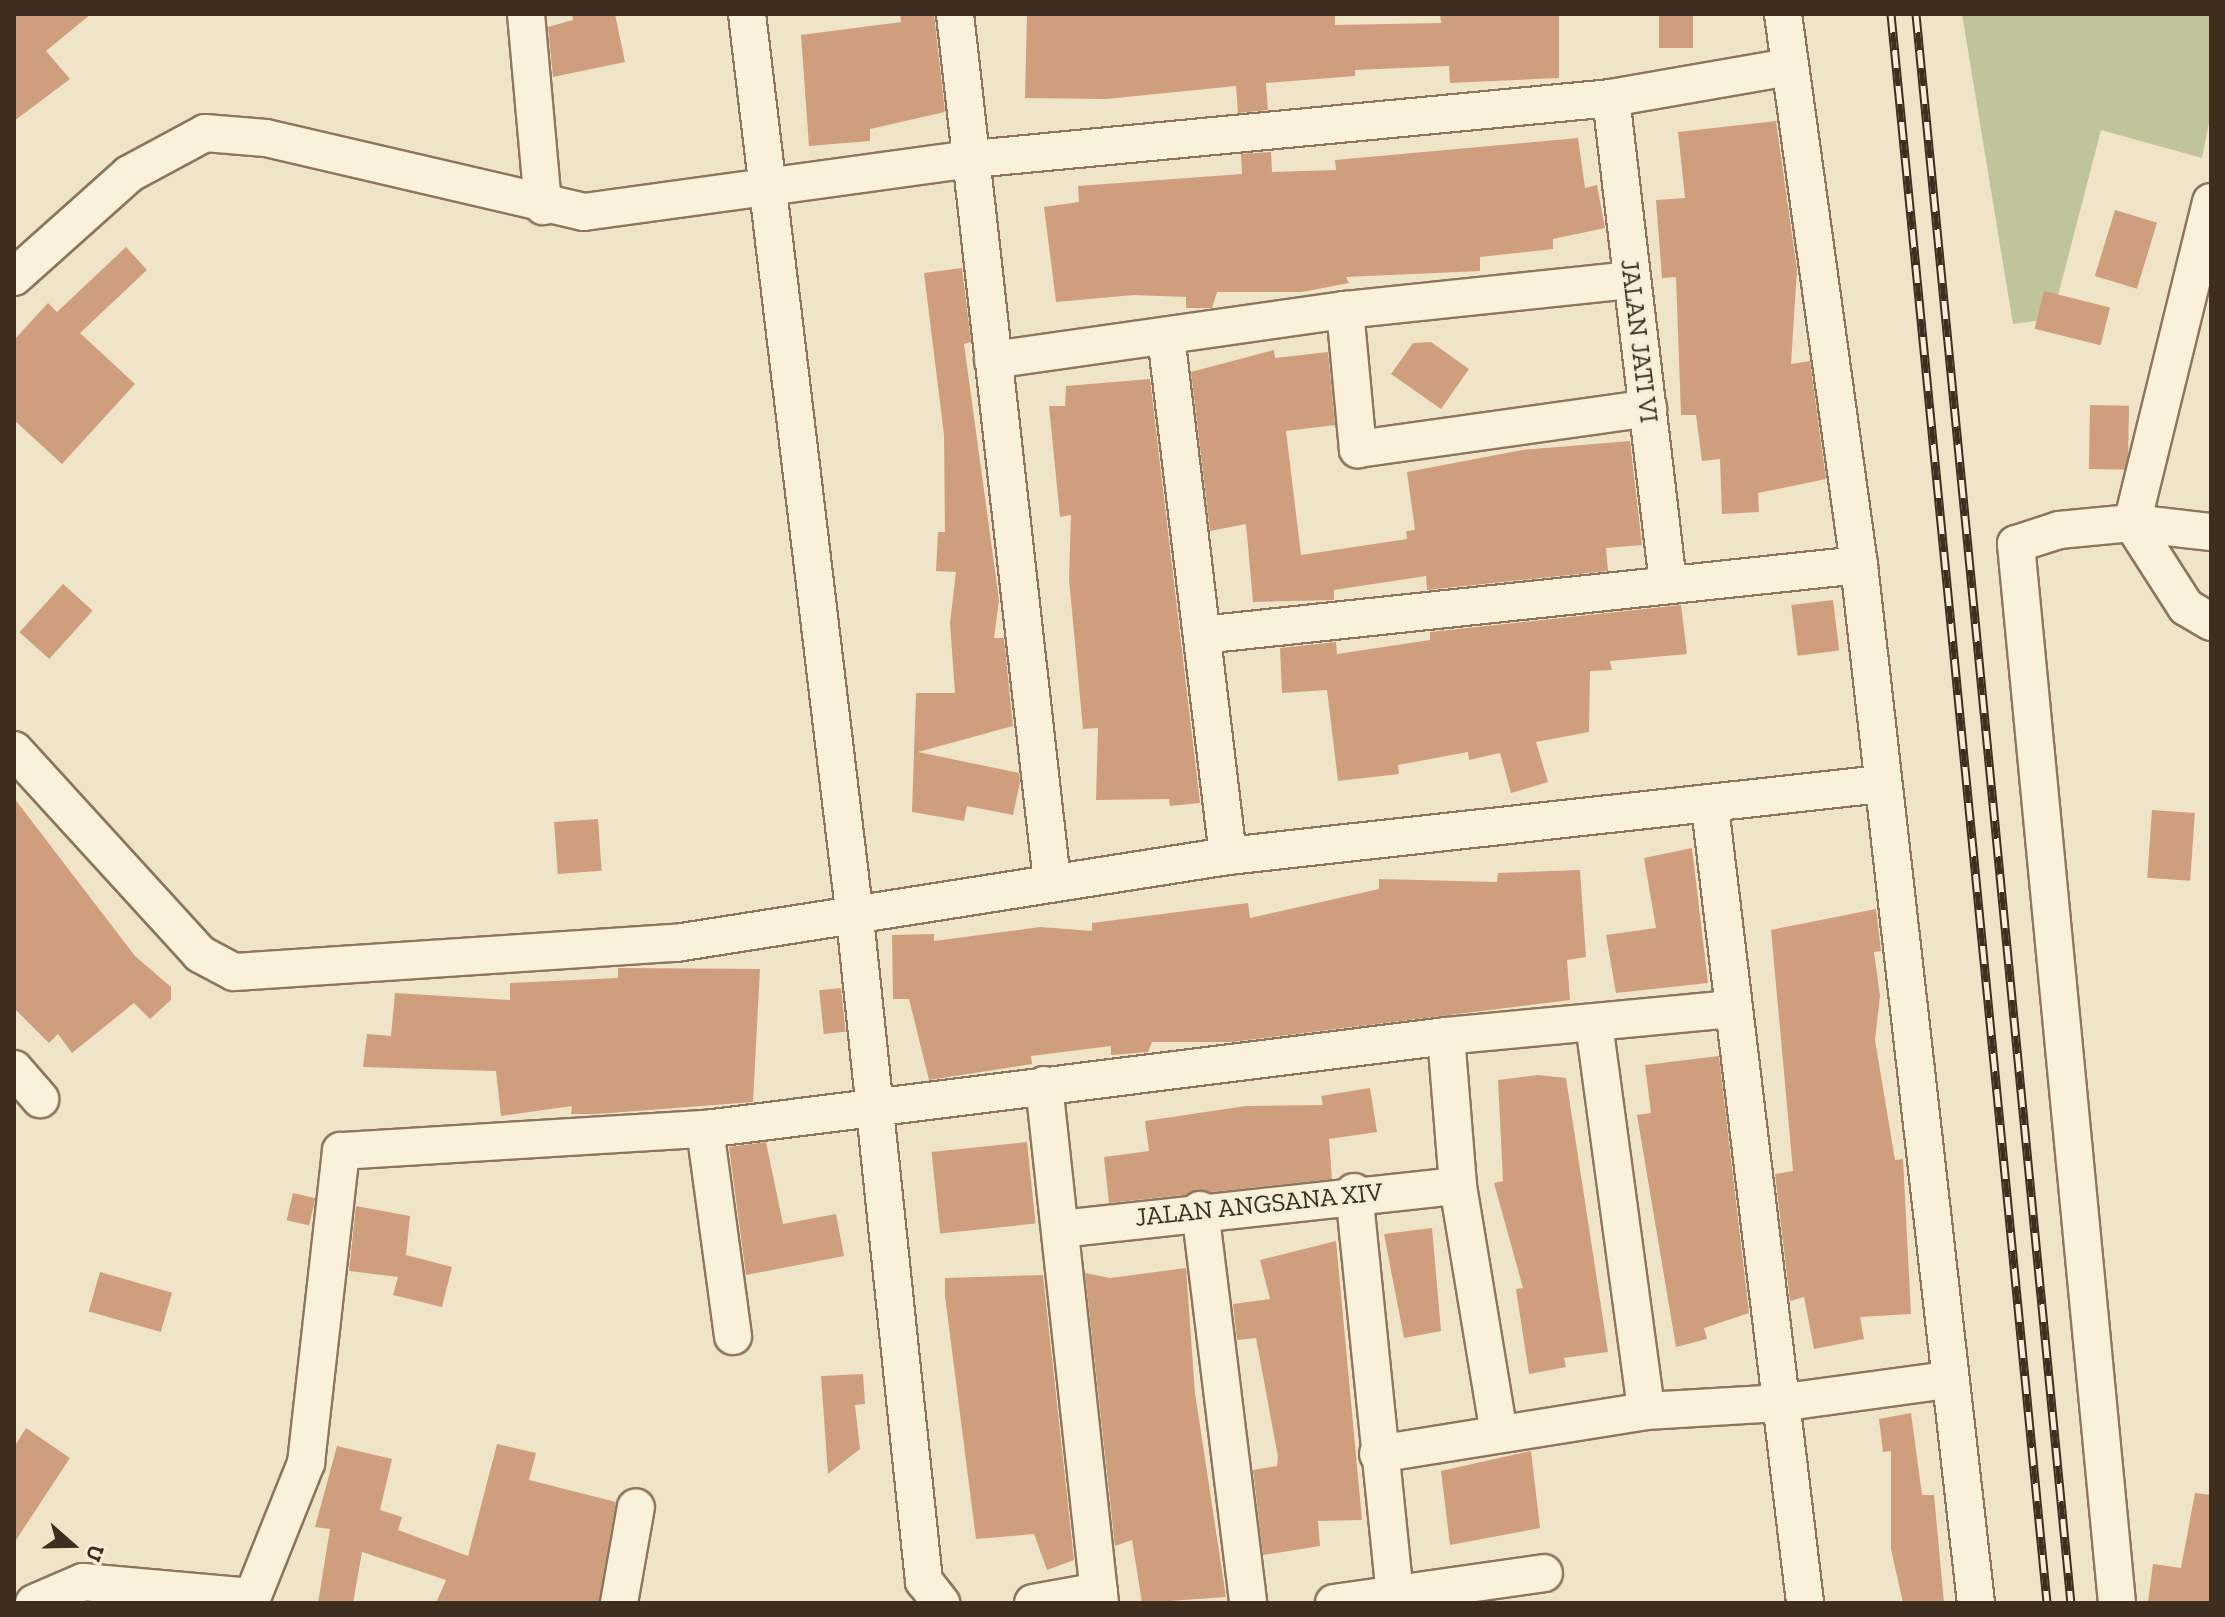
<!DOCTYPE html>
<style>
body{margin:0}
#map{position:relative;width:2225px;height:1617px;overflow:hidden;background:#f0e4c8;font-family:"Zilla Slab",serif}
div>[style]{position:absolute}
.cemetery>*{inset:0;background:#bfc49a}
.building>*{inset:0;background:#cf9f7d;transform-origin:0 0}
.roads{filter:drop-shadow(2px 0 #8d765c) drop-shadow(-2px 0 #8d765c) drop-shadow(0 2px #8d765c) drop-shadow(0 -2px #8d765c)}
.street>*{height:36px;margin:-18px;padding:0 18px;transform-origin:18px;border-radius:18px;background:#faf1dc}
.rail>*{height:9px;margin-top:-4.5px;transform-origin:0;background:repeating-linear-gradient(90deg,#f7eed8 0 18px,#3d2e20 0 36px);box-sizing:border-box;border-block:2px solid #3d2e20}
span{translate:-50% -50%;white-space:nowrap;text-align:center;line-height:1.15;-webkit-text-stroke:6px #f7eed8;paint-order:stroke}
.street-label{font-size:26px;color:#3d2e20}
.frame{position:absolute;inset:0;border:16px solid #3d2e20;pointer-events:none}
.north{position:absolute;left:32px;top:1505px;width:80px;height:80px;-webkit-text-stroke:6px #f7eed8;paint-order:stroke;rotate:110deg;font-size:22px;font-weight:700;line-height:32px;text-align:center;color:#3d2e20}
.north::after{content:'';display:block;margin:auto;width:28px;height:36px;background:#3d2e20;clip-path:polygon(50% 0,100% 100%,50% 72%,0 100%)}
</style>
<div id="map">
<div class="cemetery">
<i style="clip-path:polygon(1962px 14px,2211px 14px,2211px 113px,2202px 158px,2101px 130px,2052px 319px,2013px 324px)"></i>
</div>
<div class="building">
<i style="clip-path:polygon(14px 14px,91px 14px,46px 51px,70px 79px,14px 121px)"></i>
<i style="clip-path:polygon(572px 14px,615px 14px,625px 62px,553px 77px,548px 27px,573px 20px)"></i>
<i style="clip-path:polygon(900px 14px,934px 14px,945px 112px,870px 129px,870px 141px,809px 146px,801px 35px,901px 22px)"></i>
<i style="clip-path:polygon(1027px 14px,1335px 14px,1335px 25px,1441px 23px,1440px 14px,1559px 14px,1559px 78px,1450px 83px,1449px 66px,1355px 70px,1355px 76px,1266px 83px,1268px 110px,1238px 113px,1236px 86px,1106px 99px,1025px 98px)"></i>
<i style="left:1659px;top:14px;width:34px;height:34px"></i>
<i style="clip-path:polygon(1776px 121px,1797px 270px,1791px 364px,1810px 361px,1826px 479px,1758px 493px,1759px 512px,1722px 514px,1720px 459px,1702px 461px,1696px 415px,1681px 415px,1676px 277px,1662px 278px,1656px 200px,1685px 198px,1678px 132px)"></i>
<i style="clip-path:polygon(1578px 138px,1585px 188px,1597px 185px,1605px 228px,1553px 239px,1553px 249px,1480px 257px,1480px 271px,1346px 277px,1349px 283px,1302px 292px,1217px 292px,1212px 308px,1186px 308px,1186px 297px,1134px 295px,1056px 302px,1044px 207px,1079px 202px,1078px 186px,1242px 174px,1241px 154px,1271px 152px,1272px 172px,1336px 170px,1335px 160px)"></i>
<i style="left:2115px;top:210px;width:44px;height:69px;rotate:17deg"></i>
<i style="clip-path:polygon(126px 247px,147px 270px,80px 333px,135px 384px,62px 464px,14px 420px,14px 340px,48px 303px,57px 312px)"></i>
<i style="clip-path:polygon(962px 268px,971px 342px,964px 344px,999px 600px,994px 638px,1004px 638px,1013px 726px,918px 752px,1019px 773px,1020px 782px,1013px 815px,967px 806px,964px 821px,912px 812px,916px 693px,955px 693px,950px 623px,956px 572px,936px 571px,938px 532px,945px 532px,944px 435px,924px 273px)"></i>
<i style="left:2044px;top:291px;width:68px;height:39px;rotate:14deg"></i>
<i style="clip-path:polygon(1431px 342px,1469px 369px,1441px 409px,1391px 374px,1413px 343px)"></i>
<i style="clip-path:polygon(1274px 350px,1275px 358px,1328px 352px,1335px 425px,1286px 431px,1301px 555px,1407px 539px,1406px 531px,1415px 530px,1407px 472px,1522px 450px,1630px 441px,1642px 545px,1606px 548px,1608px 571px,1427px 590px,1426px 576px,1334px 590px,1334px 600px,1253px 602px,1246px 524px,1210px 531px,1191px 372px)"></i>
<i style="clip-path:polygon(1150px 379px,1200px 803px,1170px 806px,1169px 799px,1096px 800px,1098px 728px,1083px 729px,1069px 579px,1071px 515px,1060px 517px,1049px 406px,1065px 406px,1066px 386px)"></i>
<i style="left:2090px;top:405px;width:39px;height:64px;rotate:1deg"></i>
<i style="left:63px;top:584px;width:40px;height:65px;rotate:42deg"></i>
<i style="left:1833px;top:600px;width:51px;height:42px;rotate:83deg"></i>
<i style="clip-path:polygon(1681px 605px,1687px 654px,1610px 661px,1612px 670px,1590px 671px,1589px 732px,1536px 742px,1548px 782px,1511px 793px,1500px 753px,1469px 760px,1468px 752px,1398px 765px,1399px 774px,1338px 781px,1327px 690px,1282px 693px,1280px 648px,1336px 642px,1337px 654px,1430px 640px,1430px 632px)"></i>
<i style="clip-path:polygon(14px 798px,135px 956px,171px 987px,171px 1000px,150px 1019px,134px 1003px,72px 1053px,58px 1034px,49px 1043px,14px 1008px)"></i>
<i style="left:2152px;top:810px;width:43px;height:68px;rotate:4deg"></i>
<i style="left:598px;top:819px;width:52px;height:44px;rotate:86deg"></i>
<i style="clip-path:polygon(1692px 848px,1708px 983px,1616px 993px,1606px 935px,1656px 928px,1644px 858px)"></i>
<i style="clip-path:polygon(1580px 870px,1586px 957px,1567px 960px,1570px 1000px,1232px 1042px,1152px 1042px,1148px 1052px,1111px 1055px,1111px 1046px,1031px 1056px,1032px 1064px,929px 1080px,909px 999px,893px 999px,892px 935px,934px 934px,934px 941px,1040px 927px,1092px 931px,1092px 923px,1248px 903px,1250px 918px,1379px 889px,1379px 879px,1497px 882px,1498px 873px)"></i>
<i style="clip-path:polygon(1876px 909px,1881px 951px,1874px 952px,1880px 996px,1875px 1040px,1895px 1160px,1903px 1159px,1911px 1314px,1860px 1317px,1864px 1339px,1814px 1349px,1804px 1297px,1790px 1301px,1775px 1174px,1793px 1171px,1771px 930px)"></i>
<i style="clip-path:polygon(618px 968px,760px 969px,753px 1102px,597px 1114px,571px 1114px,572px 1106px,501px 1116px,496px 1071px,363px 1067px,367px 1034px,391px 1036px,395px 993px,510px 1000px,510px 983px,618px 978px)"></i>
<i style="left:841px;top:988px;width:44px;height:22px;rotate:84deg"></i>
<i style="clip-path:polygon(1719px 1056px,1749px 1313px,1704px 1328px,1707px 1339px,1676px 1347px,1637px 1115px,1651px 1113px,1645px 1065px)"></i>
<i style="clip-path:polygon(1538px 1075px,1566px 1078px,1608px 1352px,1564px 1358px,1566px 1367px,1529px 1374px,1516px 1289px,1523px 1288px,1494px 1183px,1503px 1181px,1498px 1080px)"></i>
<i style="clip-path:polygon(1370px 1088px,1377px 1132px,1329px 1139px,1332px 1179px,1109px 1203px,1104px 1157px,1149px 1151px,1145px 1121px,1246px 1106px,1323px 1105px,1321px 1096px)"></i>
<i style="clip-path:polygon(766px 1142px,783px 1224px,836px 1214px,844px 1256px,746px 1275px,729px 1147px)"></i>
<i style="left:1027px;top:1142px;width:82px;height:96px;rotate:84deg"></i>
<i style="left:293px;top:1193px;width:23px;height:28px;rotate:13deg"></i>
<i style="clip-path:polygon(356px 1206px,410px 1216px,406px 1255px,452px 1267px,442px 1307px,393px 1295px,398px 1277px,349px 1271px)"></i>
<i style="clip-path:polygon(1432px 1228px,1441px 1331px,1404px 1338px,1384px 1234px)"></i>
<i style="clip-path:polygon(1336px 1241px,1362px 1520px,1318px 1521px,1320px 1546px,1263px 1555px,1253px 1470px,1277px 1466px,1278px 1457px,1256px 1338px,1237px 1340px,1233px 1304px,1270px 1299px,1260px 1260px)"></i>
<i style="clip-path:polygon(1186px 1268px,1195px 1393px,1226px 1597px,1142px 1603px,1132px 1540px,1115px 1546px,1085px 1273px,1110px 1278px)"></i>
<i style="left:100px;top:1272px;width:75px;height:41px;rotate:16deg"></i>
<i style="clip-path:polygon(1043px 1275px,1074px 1560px,1047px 1570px,1034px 1534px,976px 1539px,945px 1296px,945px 1278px)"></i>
<i style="clip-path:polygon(863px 1374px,865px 1404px,855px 1405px,860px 1449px,828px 1474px,821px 1376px)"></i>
<i style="clip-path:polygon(1911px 1413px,1922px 1495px,1934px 1495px,1944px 1603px,1903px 1603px,1891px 1549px,1891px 1451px,1883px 1452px,1879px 1419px)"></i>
<i style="clip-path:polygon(26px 1428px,70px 1458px,14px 1543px,14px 1447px)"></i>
<i style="clip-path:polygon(497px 1444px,536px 1453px,529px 1480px,616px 1502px,599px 1603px,436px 1603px,446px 1580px,362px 1552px,353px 1603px,318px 1603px,330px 1529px,315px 1527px,337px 1446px,392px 1459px,380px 1510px,402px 1517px,398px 1530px,468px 1556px)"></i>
<i style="clip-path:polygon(1531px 1451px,1540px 1528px,1450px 1545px,1441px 1471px)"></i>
<i style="clip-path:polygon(2195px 1493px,2211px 1495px,2211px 1603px,2148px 1603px,2153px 1564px,2181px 1568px)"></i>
</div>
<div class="roads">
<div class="street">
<i style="left:526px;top:14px;width:193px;rotate:84.9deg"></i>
<i style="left:747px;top:14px;width:910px;rotate:83.19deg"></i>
<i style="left:855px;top:918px;width:667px;rotate:84.06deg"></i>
<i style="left:924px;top:1581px;width:28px;rotate:52deg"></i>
<i style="left:955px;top:14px;width:873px;rotate:83.62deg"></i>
<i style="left:1783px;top:14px;width:556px;rotate:82.15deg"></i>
<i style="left:1859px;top:565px;width:1045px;rotate:83.57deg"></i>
<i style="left:1611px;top:98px;width:490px;rotate:83.3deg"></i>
<i style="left:2211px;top:202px;width:331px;rotate:103.8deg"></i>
<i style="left:2132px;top:523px;width:100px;rotate:57.3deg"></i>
<i style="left:2186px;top:607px;width:29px;rotate:31deg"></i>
<i style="left:14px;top:277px;width:154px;rotate:-41.8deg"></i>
<i style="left:129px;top:174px;width:86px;rotate:-28.3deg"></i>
<i style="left:205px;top:133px;width:61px;rotate:4.7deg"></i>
<i style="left:266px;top:138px;width:326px;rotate:13.1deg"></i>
<i style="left:584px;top:212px;width:393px;rotate:-7.8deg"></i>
<i style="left:973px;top:159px;width:641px;rotate:-5.46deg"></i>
<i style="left:1611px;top:98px;width:180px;rotate:-9.9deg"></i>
<i style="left:1345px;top:310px;width:140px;rotate:84.7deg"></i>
<i style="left:1358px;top:449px;width:293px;rotate:-8deg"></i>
<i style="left:1166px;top:336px;width:524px;rotate:83.2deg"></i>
<i style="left:993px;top:360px;width:356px;rotate:-8.1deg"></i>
<i style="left:1345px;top:310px;width:287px;rotate:-6deg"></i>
<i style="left:1202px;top:635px;width:661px;rotate:-6.08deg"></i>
<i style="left:14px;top:750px;width:276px;rotate:47.6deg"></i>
<i style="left:200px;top:954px;width:38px;rotate:28deg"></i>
<i style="left:234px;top:972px;width:443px;rotate:-3.8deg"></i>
<i style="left:676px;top:943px;width:559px;rotate:-8.96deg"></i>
<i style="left:1228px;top:856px;width:657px;rotate:-6.29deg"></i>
<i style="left:1710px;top:807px;width:802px;rotate:83.19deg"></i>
<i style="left:1594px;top:1024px;width:390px;rotate:82.3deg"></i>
<i style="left:1446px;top:1036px;width:150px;rotate:85.4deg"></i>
<i style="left:1458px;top:1186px;width:251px;rotate:80.6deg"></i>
<i style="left:14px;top:1069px;width:40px;rotate:49deg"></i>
<i style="left:1044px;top:1085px;width:521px;rotate:83.83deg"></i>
<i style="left:705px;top:1129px;width:209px;rotate:82.3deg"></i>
<i style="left:1354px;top:1192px;width:413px;rotate:84.2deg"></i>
<i style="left:1200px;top:1210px;width:396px;rotate:83deg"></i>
<i style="left:1061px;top:1229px;width:399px;rotate:-6.2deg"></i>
<i style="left:1378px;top:1454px;width:271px;rotate:-9.1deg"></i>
<i style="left:1646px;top:1411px;width:133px;rotate:-3.4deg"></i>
<i style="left:1779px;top:1403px;width:170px;rotate:-7.8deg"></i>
<i style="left:34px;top:1603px;width:53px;rotate:-23.2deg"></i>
<i style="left:83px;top:1582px;width:169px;rotate:5.1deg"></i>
<i style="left:250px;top:1603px;width:151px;rotate:-68.2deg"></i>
<i style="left:306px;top:1463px;width:314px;rotate:-83.6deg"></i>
<i style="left:341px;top:1151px;width:365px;rotate:-3.5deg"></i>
<i style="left:705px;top:1129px;width:747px;rotate:-7.15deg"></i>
<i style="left:1446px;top:1036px;width:285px;rotate:-5.4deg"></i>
<i style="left:619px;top:1603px;width:97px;rotate:-80deg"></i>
<i style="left:1033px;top:1603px;width:67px;rotate:-10.3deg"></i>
<i style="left:1334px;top:1603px;width:212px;rotate:-8.1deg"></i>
<i style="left:2117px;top:1603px;width:1064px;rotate:-95.45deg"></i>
<i style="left:2016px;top:544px;width:45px;rotate:-18deg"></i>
<i style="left:2059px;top:530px;width:73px;rotate:-5.5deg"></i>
<i style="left:2132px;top:523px;width:80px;rotate:6.5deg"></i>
</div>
</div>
<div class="rail">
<i style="left:1891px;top:14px;width:1597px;rotate:84.39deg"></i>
<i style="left:1916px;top:14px;width:1597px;rotate:84.43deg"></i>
</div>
<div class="street-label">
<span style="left:1639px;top:341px;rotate:83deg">JALAN JATI VI</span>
<span style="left:1259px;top:1205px;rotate:-6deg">JALAN ANGSANA XIV</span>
</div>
<div class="frame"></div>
<div class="north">U</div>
</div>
